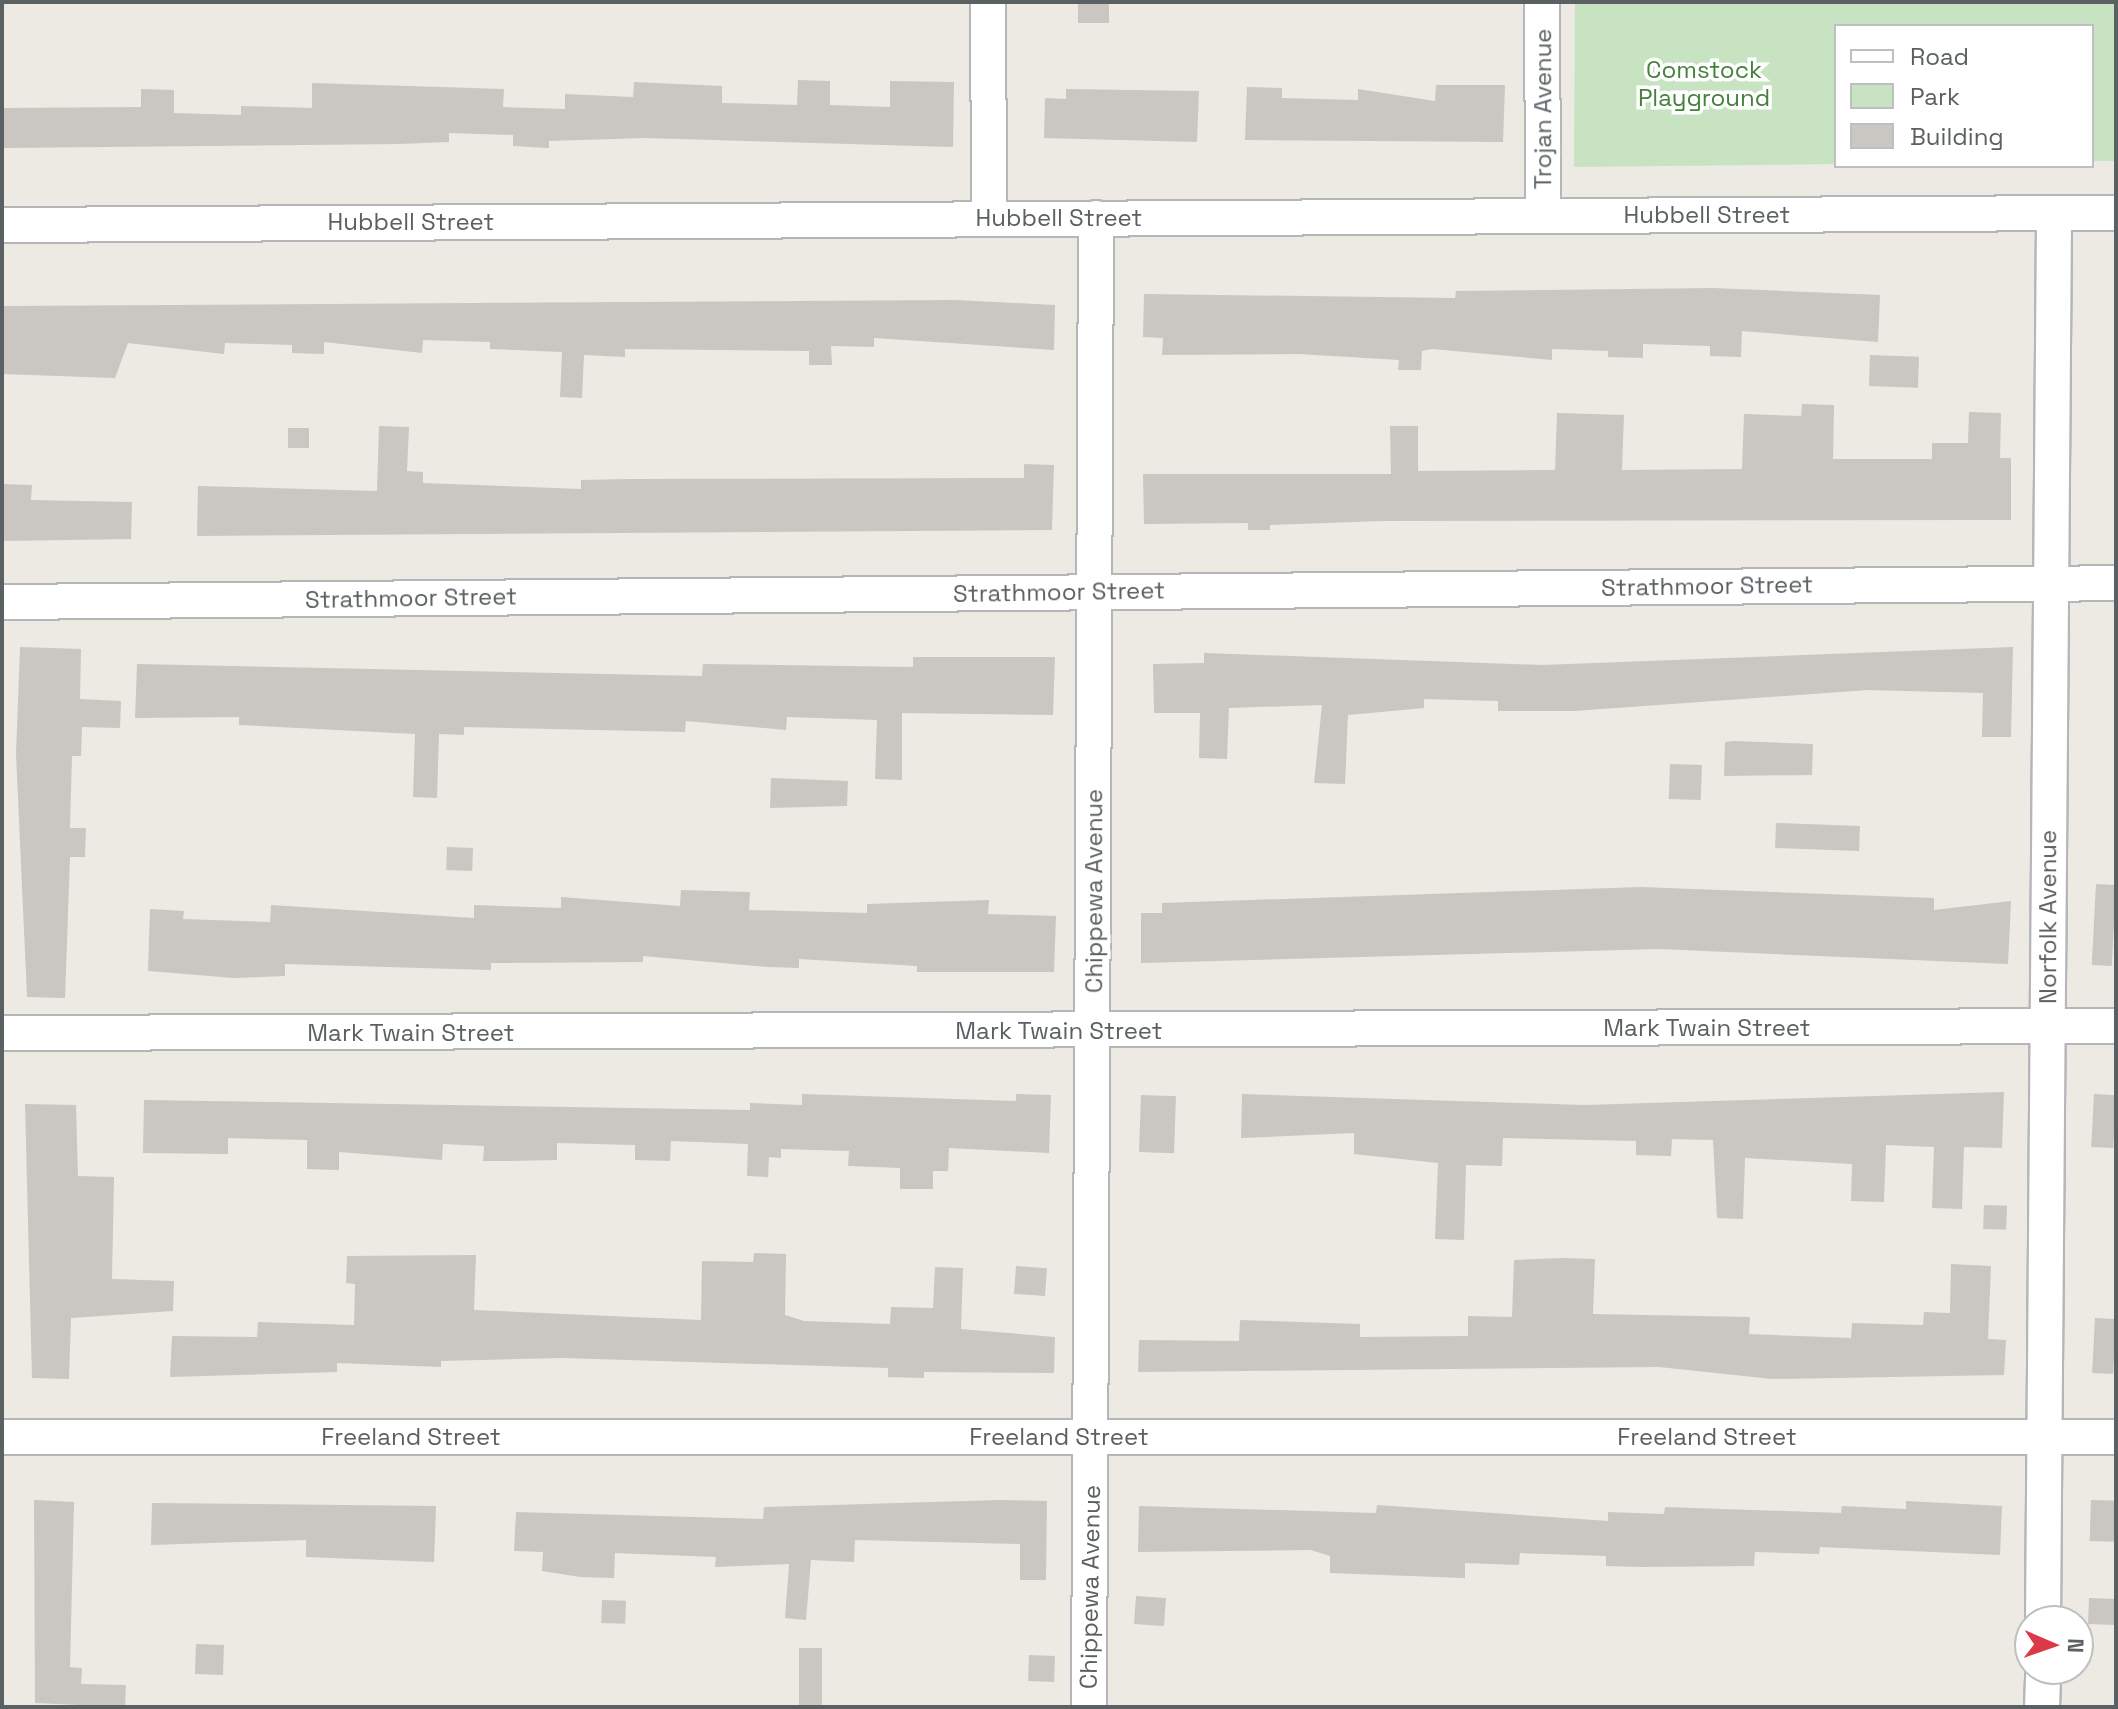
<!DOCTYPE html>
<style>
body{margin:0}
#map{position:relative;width:2118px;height:1709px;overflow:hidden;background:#ede9e3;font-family:"Space Grotesk",sans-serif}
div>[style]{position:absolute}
.green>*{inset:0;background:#c7e3c1}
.building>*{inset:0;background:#cac6c2;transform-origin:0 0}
.roads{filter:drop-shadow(2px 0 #b4b6b9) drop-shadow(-2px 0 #b4b6b9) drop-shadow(0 2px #b4b6b9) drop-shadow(0 -2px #b4b6b9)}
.minor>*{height:34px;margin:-17px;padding:0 17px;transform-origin:17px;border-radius:17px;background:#fff}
span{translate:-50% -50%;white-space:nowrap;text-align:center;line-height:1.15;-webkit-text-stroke:7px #fff;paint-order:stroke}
.park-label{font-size:24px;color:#44823b}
.street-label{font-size:24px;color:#5b6063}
.frame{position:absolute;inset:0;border:4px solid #5b6063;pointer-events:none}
.legend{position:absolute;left:1834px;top:24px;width:260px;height:144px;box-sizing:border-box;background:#fff;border:2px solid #bdbfc1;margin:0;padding:10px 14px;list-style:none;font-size:24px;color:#5b6063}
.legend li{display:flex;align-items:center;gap:16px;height:40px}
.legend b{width:40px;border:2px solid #bdbfc1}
.north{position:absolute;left:2014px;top:1605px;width:80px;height:80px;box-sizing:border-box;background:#fff;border:2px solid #bdbfc1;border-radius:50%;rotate:92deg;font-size:22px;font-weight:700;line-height:32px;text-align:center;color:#5b6063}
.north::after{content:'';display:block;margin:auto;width:28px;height:36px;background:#dc3a49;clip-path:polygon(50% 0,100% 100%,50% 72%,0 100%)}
</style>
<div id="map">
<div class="green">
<i style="clip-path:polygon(1575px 2px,2116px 2px,2116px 161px,2092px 161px,2092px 26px,1836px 26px,1836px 164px,1574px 167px)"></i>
</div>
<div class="building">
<i style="left:1078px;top:2px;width:31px;height:21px"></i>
<i style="clip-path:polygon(798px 80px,830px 81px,830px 105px,890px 107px,890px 81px,954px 82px,953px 147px,645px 138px,549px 141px,549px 148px,513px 146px,513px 135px,449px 133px,449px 142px,399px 144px,2px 148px,2px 108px,141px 107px,141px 89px,174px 90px,174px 113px,241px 115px,241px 106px,312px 108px,312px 83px,504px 89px,503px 107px,565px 109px,565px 94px,633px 97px,634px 82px,722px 86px,722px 103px,797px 105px)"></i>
<i style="clip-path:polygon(1436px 85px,1505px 85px,1503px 142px,1245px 140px,1247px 87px,1282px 88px,1282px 98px,1358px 100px,1358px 89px,1435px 101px)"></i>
<i style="clip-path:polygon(1066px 89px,1199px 91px,1197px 142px,1044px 138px,1045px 98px,1066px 99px)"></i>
<i style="clip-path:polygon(1713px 288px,1880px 295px,1878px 342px,1742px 331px,1741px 357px,1710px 356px,1710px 346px,1643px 344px,1643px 358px,1608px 357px,1608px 351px,1552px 349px,1552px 360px,1432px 349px,1422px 351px,1421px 370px,1398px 370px,1399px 360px,1299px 354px,1162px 355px,1163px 338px,1143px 337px,1144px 294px,1455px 298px,1456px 291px)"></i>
<i style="clip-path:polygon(954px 300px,1055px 305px,1054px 350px,874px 338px,874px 347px,831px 346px,832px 365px,809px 365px,809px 351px,625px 349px,625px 357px,584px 355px,582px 398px,560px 397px,562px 352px,490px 349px,490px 342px,423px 340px,422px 353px,324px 342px,324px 354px,292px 353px,292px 345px,225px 343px,224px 354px,128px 343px,115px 378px,2px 374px,2px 306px)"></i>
<i style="left:1870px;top:355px;width:49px;height:31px;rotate:2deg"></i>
<i style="clip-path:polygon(1802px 404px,1834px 405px,1833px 459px,1932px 459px,1932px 443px,1968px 443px,1969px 412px,2001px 413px,2000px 458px,2011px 458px,2011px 520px,1382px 521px,1270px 525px,1270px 530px,1248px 530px,1248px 523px,1144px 524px,1143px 474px,1391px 474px,1390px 426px,1418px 426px,1418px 471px,1555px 470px,1557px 413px,1624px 415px,1622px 470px,1742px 469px,1744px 414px,1801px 416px)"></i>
<i style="clip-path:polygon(379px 426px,409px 427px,407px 471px,423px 472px,423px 483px,581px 489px,581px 480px,630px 479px,1024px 478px,1024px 464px,1054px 465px,1052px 530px,197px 536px,198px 486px,377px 491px)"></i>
<i style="left:288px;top:428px;width:21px;height:20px"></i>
<i style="clip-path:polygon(2px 484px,32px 485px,31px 500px,132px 502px,131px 539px,2px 541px)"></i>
<i style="clip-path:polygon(20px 647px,81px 649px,80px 699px,121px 701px,120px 728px,82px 727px,81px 756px,72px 756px,70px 828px,86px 828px,85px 857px,70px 857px,65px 998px,27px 997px,16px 754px)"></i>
<i style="clip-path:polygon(2013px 647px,2011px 737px,1982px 737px,1983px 693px,1868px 690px,1574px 711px,1498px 711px,1498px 701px,1424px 699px,1424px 708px,1348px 715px,1345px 784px,1314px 783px,1322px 705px,1229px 708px,1227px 759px,1199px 758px,1200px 713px,1154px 713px,1153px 664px,1204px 663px,1204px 653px,1542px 665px)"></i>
<i style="clip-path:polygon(913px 657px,1055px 657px,1053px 715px,902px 713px,902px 780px,875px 779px,877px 720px,787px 717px,786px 730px,686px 721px,685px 732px,464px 727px,464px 735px,439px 734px,437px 798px,413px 797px,415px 734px,239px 725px,239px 717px,135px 718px,137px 664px,702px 676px,703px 664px,913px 667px)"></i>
<i style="clip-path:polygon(1734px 741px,1813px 744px,1812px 775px,1724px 776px,1725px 742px)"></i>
<i style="left:1670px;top:764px;width:32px;height:35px;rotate:2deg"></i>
<i style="clip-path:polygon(771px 778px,848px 781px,847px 806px,770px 808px)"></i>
<i style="left:1776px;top:823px;width:84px;height:25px;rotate:2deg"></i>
<i style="left:447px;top:847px;width:26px;height:23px;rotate:2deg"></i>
<i style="left:2096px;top:884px;width:20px;height:81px;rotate:3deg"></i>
<i style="clip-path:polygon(1641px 887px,1934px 898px,1934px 910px,2011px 901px,2008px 964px,1658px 949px,1141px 963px,1141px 913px,1162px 913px,1162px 903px)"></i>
<i style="clip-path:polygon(681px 890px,750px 892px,749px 910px,867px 913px,867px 904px,989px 900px,988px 914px,1056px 916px,1054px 972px,917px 972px,917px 966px,799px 959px,799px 968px,768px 967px,643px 956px,643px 962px,491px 963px,491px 970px,285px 964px,285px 976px,234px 978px,148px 971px,150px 909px,184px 911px,183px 919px,270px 922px,271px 905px,474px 918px,474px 905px,561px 908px,561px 897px,680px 906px)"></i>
<i style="clip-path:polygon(2004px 1092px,2002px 1148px,1964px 1147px,1962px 1209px,1932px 1208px,1934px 1147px,1886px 1145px,1884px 1202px,1851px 1201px,1852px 1164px,1745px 1158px,1743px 1219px,1717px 1218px,1713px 1140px,1672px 1139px,1671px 1156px,1636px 1155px,1636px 1141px,1503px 1138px,1502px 1166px,1466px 1165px,1464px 1240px,1435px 1239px,1438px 1163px,1354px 1154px,1354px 1133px,1241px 1138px,1242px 1094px,1584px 1105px)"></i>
<i style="clip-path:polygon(802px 1094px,1016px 1101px,1016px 1094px,1051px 1095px,1049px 1153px,949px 1148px,948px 1171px,933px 1171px,933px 1189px,900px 1189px,900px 1168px,848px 1166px,849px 1151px,781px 1149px,781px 1158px,769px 1157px,768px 1177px,747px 1176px,748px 1144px,671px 1141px,670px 1161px,635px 1160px,635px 1145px,557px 1143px,557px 1160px,506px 1161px,483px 1161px,484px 1146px,443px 1144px,442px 1160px,339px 1152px,339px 1170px,307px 1169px,307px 1140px,228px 1138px,228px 1154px,143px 1153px,144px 1100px,750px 1110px,750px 1103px,802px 1105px)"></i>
<i style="left:2094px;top:1094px;width:22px;height:53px;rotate:3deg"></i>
<i style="left:1141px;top:1095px;width:35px;height:57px;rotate:2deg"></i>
<i style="clip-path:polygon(25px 1104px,76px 1105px,78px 1176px,114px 1177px,112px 1279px,174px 1281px,173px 1311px,71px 1318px,69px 1379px,32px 1378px)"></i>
<i style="left:1984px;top:1205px;width:23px;height:24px;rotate:2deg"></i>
<i style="clip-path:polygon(754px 1253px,786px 1254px,785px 1315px,804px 1321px,890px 1324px,891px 1307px,933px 1308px,935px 1267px,963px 1268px,961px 1329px,1055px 1337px,1054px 1373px,924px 1372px,924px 1378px,888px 1377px,888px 1368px,563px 1358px,441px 1361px,441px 1367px,337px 1363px,337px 1372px,170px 1377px,172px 1336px,257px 1337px,258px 1322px,354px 1325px,355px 1284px,346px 1283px,347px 1256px,476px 1255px,474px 1310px,701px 1320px,702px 1261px,753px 1262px)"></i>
<i style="clip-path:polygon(1562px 1258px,1595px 1259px,1593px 1314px,1750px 1317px,1749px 1334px,1851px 1338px,1852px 1323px,1923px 1325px,1924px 1312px,1950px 1313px,1951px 1264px,1991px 1266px,1988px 1339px,2006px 1340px,2004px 1375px,1772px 1379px,1659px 1367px,1138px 1372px,1139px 1340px,1239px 1341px,1240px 1320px,1360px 1324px,1360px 1337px,1468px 1336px,1468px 1316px,1512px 1317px,1514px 1260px)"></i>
<i style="left:1016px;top:1266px;width:31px;height:28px;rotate:4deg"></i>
<i style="left:2095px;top:1318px;width:21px;height:55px;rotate:3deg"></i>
<i style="clip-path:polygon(34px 1500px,74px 1502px,70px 1667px,82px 1668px,81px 1684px,126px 1685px,125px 1707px,35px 1703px)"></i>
<i style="clip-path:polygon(1000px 1500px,1047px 1501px,1046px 1580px,1020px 1580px,1020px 1544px,855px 1540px,854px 1562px,811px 1560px,806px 1620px,785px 1618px,789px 1564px,715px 1567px,716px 1557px,615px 1553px,614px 1578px,580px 1577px,542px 1571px,543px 1552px,514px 1551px,516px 1512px,763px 1519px,764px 1507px)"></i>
<i style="left:2091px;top:1500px;width:25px;height:41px;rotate:2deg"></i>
<i style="clip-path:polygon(1906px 1501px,2002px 1506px,2000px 1555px,1820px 1547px,1819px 1554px,1755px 1552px,1754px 1566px,1640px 1567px,1606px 1566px,1606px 1556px,1520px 1553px,1519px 1565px,1465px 1563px,1465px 1578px,1330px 1573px,1330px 1556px,1311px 1550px,1138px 1552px,1139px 1506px,1376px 1513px,1377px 1505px,1608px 1521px,1608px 1512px,1664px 1514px,1665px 1507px,1841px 1513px,1842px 1506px,1906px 1509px)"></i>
<i style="clip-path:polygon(152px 1503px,436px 1506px,434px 1562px,306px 1557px,306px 1540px,151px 1545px)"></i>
<i style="left:1136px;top:1596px;width:30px;height:28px;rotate:4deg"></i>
<i style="left:2089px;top:1598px;width:27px;height:26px;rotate:2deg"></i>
<i style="left:602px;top:1600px;width:24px;height:23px;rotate:2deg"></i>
<i style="left:196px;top:1644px;width:28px;height:30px;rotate:2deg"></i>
<i style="left:799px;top:1648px;width:23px;height:59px"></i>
<i style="left:1029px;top:1655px;width:26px;height:26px;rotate:2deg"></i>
</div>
<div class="roads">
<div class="minor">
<i style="left:988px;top:2px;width:217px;rotate:89.7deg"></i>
<i style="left:1542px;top:2px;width:214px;rotate:89.7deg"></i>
<i style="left:2px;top:225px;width:2114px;rotate:-0.33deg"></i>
<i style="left:2px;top:602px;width:2114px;rotate:-0.51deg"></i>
<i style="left:2px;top:1033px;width:2114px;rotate:-0.19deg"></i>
<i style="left:2px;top:1437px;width:2114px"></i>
<i style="left:2043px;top:1621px;width:1408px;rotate:-89.55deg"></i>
<i style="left:1089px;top:1707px;width:1489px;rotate:-89.73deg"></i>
<i style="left:2042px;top:1707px;width:38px;rotate:-88deg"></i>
</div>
</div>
<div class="park-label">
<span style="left:1704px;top:84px">Comstock<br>Playground</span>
</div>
<div class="street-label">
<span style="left:1543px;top:109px;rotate:-90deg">Trojan Avenue</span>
<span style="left:1707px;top:215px">Hubbell Street</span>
<span style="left:1059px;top:218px">Hubbell Street</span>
<span style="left:411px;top:222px">Hubbell Street</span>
<span style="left:1707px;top:586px;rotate:-1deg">Strathmoor Street</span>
<span style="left:1059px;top:592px;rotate:-1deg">Strathmoor Street</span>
<span style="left:411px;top:598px;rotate:-1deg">Strathmoor Street</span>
<span style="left:1094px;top:891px;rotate:-90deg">Chippewa Avenue</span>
<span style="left:2048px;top:917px;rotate:-90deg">Norfolk Avenue</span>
<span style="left:1707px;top:1028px">Mark Twain Street</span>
<span style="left:1059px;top:1031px">Mark Twain Street</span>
<span style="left:411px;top:1033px">Mark Twain Street</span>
<span style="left:411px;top:1437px">Freeland Street</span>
<span style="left:1059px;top:1437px">Freeland Street</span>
<span style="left:1707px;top:1437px">Freeland Street</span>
<span style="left:1090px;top:1587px;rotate:-89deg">Chippewa Avenue</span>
</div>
<div class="frame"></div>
<ul class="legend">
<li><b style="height:10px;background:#fff"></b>Road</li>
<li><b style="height:22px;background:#c7e3c1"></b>Park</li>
<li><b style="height:22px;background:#cac6c2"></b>Building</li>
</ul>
<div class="north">N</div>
</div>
